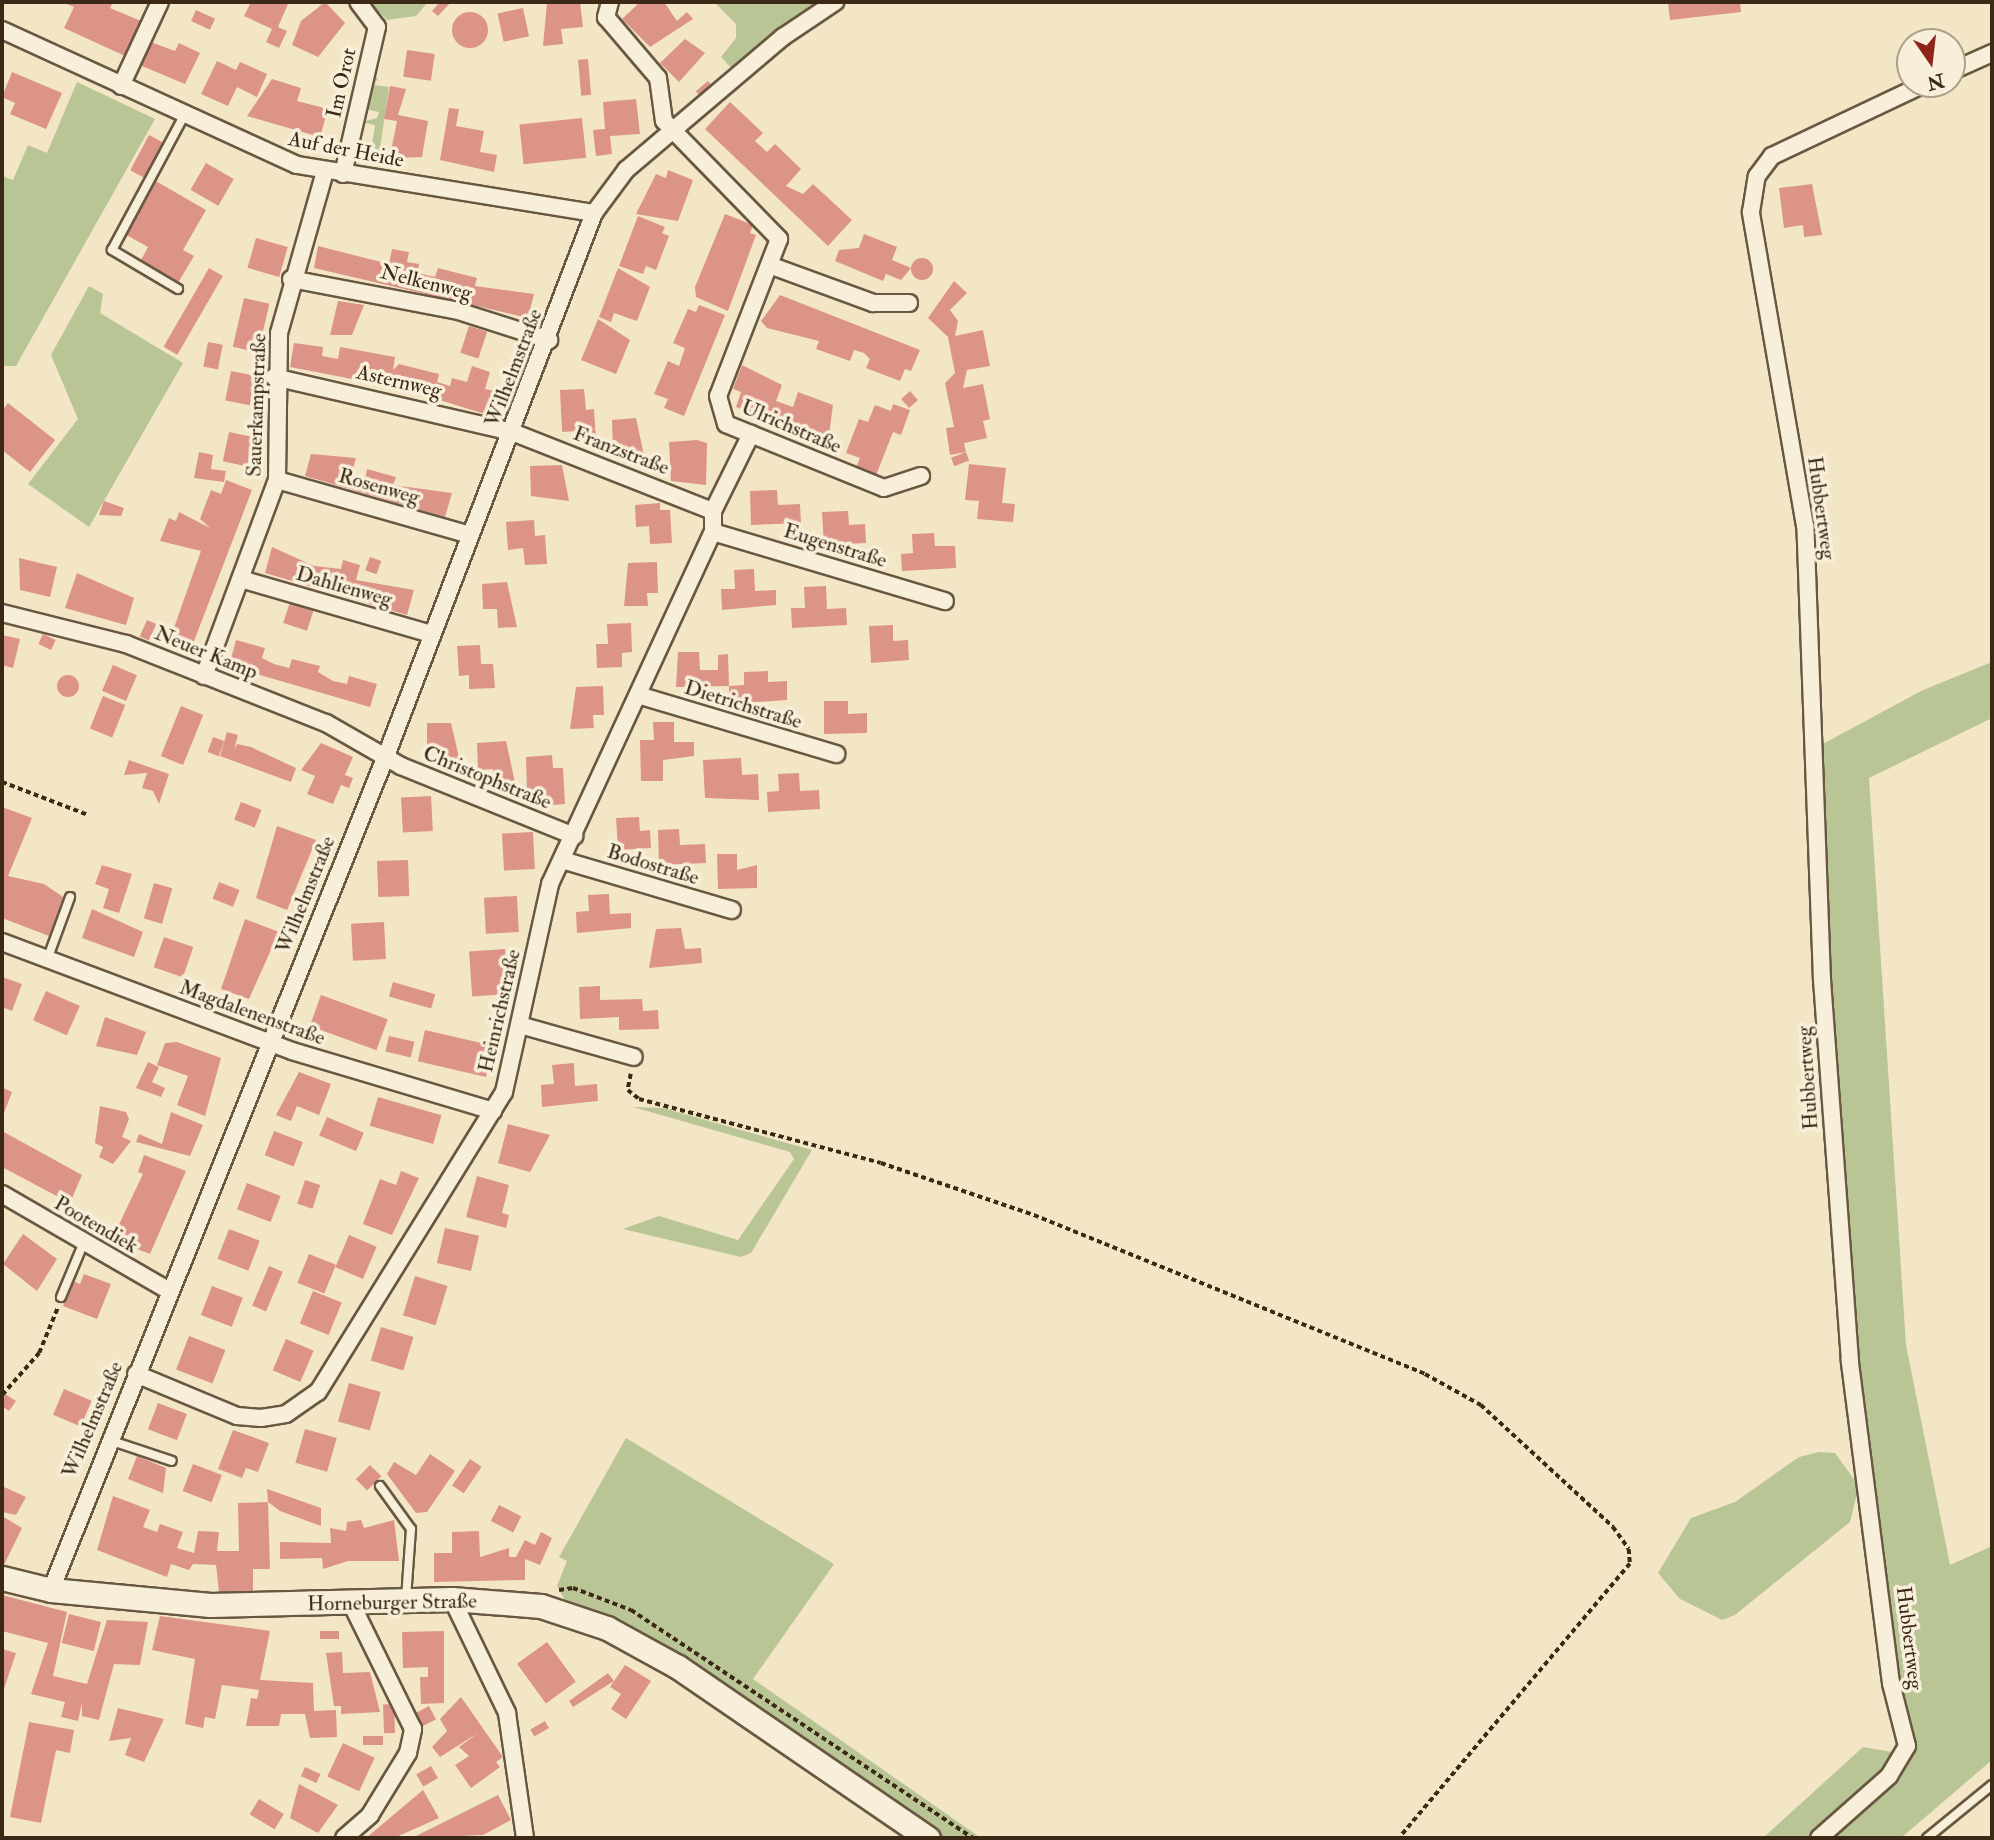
<!DOCTYPE html>
<meta charset="utf-8">
<style>
body{margin:0}
#map{position:relative;width:1994px;height:1840px;overflow:hidden;background:#f3e6c6;font-family:"IM FELL Double Pica",serif}
div>[style]{position:absolute}
.green>*{inset:0;background:#bac596}
.building>*{inset:0;background:#dc9488;transform-origin:0 0}
.round{border-radius:50%}
.path>*{height:3.5px;margin-top:-1.75px;transform-origin:0;background:repeating-linear-gradient(90deg,#3b2915 0 5px,transparent 0 8.5px)}
.roads{filter:drop-shadow(2px 0 #695841) drop-shadow(-2px 0 #695841) drop-shadow(0 2px #695841) drop-shadow(0 -2px #695841)}
.lane>*{height:8px;margin:-4px;padding:0 4px;transform-origin:4px;border-radius:4px;background:#f7efda}
.street>*{height:16px;margin:-8px;padding:0 8px;transform-origin:8px;border-radius:8px;background:#f7efda}
.secondary>*{height:23px;margin:-11.5px;padding:0 11.5px;transform-origin:11.5px;border-radius:11.5px;background:#f7efda}
span{translate:-50% -50%;white-space:nowrap;text-align:center;line-height:1.15;-webkit-text-stroke:7px #f7efda;paint-order:stroke}
.street-label{font-size:21px;color:#3b2915}
.frame{position:absolute;inset:0;border:4px solid #3b2915;pointer-events:none}
.north{position:absolute;left:1896px;top:28px;width:70px;height:70px;box-sizing:border-box;background:#f7efda;border:2px solid #aca08b;border-radius:50%;rotate:166deg;font-size:19px;font-weight:700;line-height:28px;text-align:center;color:#3b2915}
.north::after{content:'';display:block;margin:auto;width:24px;height:32px;background:#8f2418;clip-path:polygon(50% 0,100% 100%,50% 72%,0 100%)}
</style>
<div id="map">
<div class="green">
<i style="clip-path:polygon(370px 2px,428px 2px,416px 16px,387px 20px)"></i>
<i style="clip-path:polygon(714px 2px,818px 2px,733px 70px,721px 57px,736px 38px,736px 24px)"></i>
<i style="clip-path:polygon(371px 77px,378px 78px,374px 85px,389px 87px,378px 162px,355px 154px,371px 152px,375px 125px,361px 122px,377px 118px,379px 112px,365px 109px)"></i>
<i style="clip-path:polygon(77px 82px,155px 119px,16px 366px,2px 366px,2px 176px,13px 180px,28px 145px,47px 153px)"></i>
<i style="clip-path:polygon(89px 286px,103px 294px,100px 313px,183px 363px,89px 527px,28px 484px,78px 419px,51px 355px)"></i>
<i style="clip-path:polygon(1992px 662px,1992px 718px,1869px 778px,1906px 1345px,1950px 1565px,1992px 1546px,1992px 1760px,1901px 1838px,1763px 1838px,1863px 1747px,1892px 1752px,1915px 1742px,1893px 1671px,1862px 1425px,1827px 979px,1819px 746px,1923px 690px)"></i>
<i style="clip-path:polygon(633px 1107px,663px 1108px,812px 1150px,751px 1253px,741px 1257px,623px 1229px,659px 1216px,738px 1240px,794px 1159px,790px 1152px)"></i>
<i style="clip-path:polygon(626px 1438px,834px 1564px,753px 1679px,981px 1838px,929px 1838px,687px 1661px,612px 1618px,565px 1600px,557px 1586px,567px 1561px,559px 1557px)"></i>
<i style="clip-path:polygon(1819px 1452px,1835px 1453px,1859px 1486px,1850px 1522px,1735px 1615px,1722px 1620px,1680px 1599px,1658px 1573px,1691px 1518px,1735px 1502px,1799px 1457px)"></i>
</div>
<div class="building">
<i style="clip-path:polygon(62px 2px,113px 2px,110px 8px,141px 21px,125px 56px,64px 28px,74px 7px)"></i>
<i style="clip-path:polygon(251px 2px,288px 4px,278px 27px,287px 31px,279px 48px,266px 42px,272px 29px,244px 16px)"></i>
<i style="clip-path:polygon(325px 2px,345px 23px,318px 57px,292px 45px,301px 21px)"></i>
<i style="clip-path:polygon(440px 2px,451px 2px,438px 16px,432px 11px)"></i>
<i style="clip-path:polygon(547px 2px,580px 2px,583px 27px,561px 29px,563px 44px,543px 46px)"></i>
<i style="clip-path:polygon(640px 2px,664px 2px,677px 21px,687px 12px,693px 19px,650px 47px,622px 19px)"></i>
<i style="clip-path:polygon(1668px 2px,1740px 2px,1741px 12px,1670px 20px)"></i>
<i style="left:523px;top:8px;width:29px;height:26px;rotate:78deg"></i>
<i style="left:196px;top:10px;width:21px;height:12px;rotate:25deg"></i>
<i class="round" style="left:452px;top:12px;width:36px;height:36px"></i>
<i style="clip-path:polygon(685px 39px,705px 53px,679px 82px,660px 63px)"></i>
<i style="clip-path:polygon(148px 41px,175px 51px,179px 43px,200px 53px,185px 84px,137px 64px)"></i>
<i style="left:407px;top:50px;width:28px;height:27px;rotate:8deg"></i>
<i style="left:588px;top:59px;width:36px;height:10px;rotate:85deg"></i>
<i style="clip-path:polygon(217px 61px,236px 70px,240px 62px,267px 74px,257px 97px,237px 87px,228px 106px,201px 94px)"></i>
<i style="clip-path:polygon(12px 72px,62px 93px,46px 129px,10px 114px,15px 103px,2px 97px)"></i>
<i style="clip-path:polygon(272px 79px,301px 88px,297px 101px,328px 109px,320px 137px,247px 116px)"></i>
<i style="left:708px;top:81px;width:8px;height:16px;rotate:50deg"></i>
<i style="clip-path:polygon(390px 86px,406px 89px,398px 115px,428px 121px,422px 157px,397px 158px,391px 151px,397px 121px,384px 119px)"></i>
<i style="clip-path:polygon(636px 99px,640px 134px,610px 136px,612px 154px,596px 156px,593px 130px,605px 129px,603px 102px)"></i>
<i style="clip-path:polygon(730px 102px,763px 133px,755px 141px,767px 152px,775px 144px,801px 169px,786px 186px,803px 194px,813px 184px,852px 220px,828px 246px,705px 129px)"></i>
<i style="clip-path:polygon(449px 108px,459px 109px,456px 126px,484px 131px,480px 152px,497px 155px,494px 172px,440px 160px)"></i>
<i style="left:582px;top:118px;width:40px;height:63px;rotate:84deg"></i>
<i style="left:149px;top:135px;width:17px;height:40px;rotate:28deg"></i>
<i style="left:206px;top:163px;width:32px;height:31px;rotate:30deg"></i>
<i style="clip-path:polygon(668px 170px,693px 180px,678px 221px,636px 214px,656px 174px,666px 178px)"></i>
<i style="clip-path:polygon(154px 180px,206px 210px,183px 250px,194px 256px,178px 283px,140px 262px,148px 247px,123px 233px)"></i>
<i style="clip-path:polygon(1812px 184px,1822px 235px,1804px 237px,1803px 225px,1784px 228px,1779px 188px)"></i>
<i style="clip-path:polygon(725px 214px,753px 225px,750px 233px,756px 235px,728px 311px,696px 297px,695px 287px)"></i>
<i style="clip-path:polygon(638px 216px,665px 227px,662px 233px,669px 236px,656px 270px,646px 266px,643px 274px,619px 266px)"></i>
<i style="clip-path:polygon(864px 234px,897px 247px,892px 260px,911px 268px,901px 280px,886px 274px,883px 281px,835px 261px,839px 250px,859px 248px)"></i>
<i style="left:256px;top:238px;width:33px;height:31px;rotate:16deg"></i>
<i style="clip-path:polygon(318px 246px,389px 264px,392px 249px,409px 252px,407px 262px,419px 264px,418px 273px,435px 277px,438px 268px,477px 278px,475px 286px,534px 294px,528px 318px,314px 268px)"></i>
<i class="round" style="left:911px;top:258px;width:22px;height:22px"></i>
<i style="left:209px;top:268px;width:16px;height:91px;rotate:30deg"></i>
<i style="clip-path:polygon(618px 268px,650px 287px,637px 321px,614px 313px,611px 322px,599px 317px)"></i>
<i style="clip-path:polygon(954px 281px,967px 293px,950px 310px,958px 321px,955px 336px,983px 330px,990px 366px,967px 370px,963px 388px,983px 384px,990px 419px,983px 421px,987px 438px,964px 443px,966px 452px,950px 455px,946px 428px,954px 427px,945px 383px,955px 373px,948px 337px,928px 318px)"></i>
<i style="clip-path:polygon(780px 295px,920px 350px,911px 371px,905px 369px,900px 381px,866px 368px,870px 359px,864px 353px,854px 350px,850px 361px,816px 349px,819px 341px,767px 328px,761px 321px)"></i>
<i style="left:244px;top:298px;width:26px;height:50px;rotate:13deg"></i>
<i style="clip-path:polygon(338px 301px,364px 305px,352px 335px,330px 335px)"></i>
<i style="clip-path:polygon(699px 305px,725px 315px,684px 416px,664px 408px,668px 399px,654px 394px,668px 361px,679px 366px,685px 348px,673px 343px,688px 309px,696px 312px)"></i>
<i style="clip-path:polygon(598px 319px,630px 340px,616px 374px,581px 360px)"></i>
<i style="left:469px;top:326px;width:19px;height:28px;rotate:18deg"></i>
<i style="left:208px;top:342px;width:15px;height:25px;rotate:11deg"></i>
<i style="clip-path:polygon(294px 343px,323px 347px,322px 356px,338px 359px,340px 347px,395px 357px,393px 370px,399px 364px,439px 374px,437px 382px,450px 386px,452px 378px,467px 382px,472px 366px,490px 372px,485px 389px,495px 391px,488px 415px,404px 389px,290px 367px)"></i>
<i style="clip-path:polygon(742px 365px,782px 385px,776px 401px,793px 407px,798px 392px,833px 405px,828px 442px,736px 407px,741px 392px,733px 389px)"></i>
<i style="left:231px;top:371px;width:25px;height:30px;rotate:11deg"></i>
<i style="clip-path:polygon(584px 389px,586px 410px,594px 409px,596px 441px,578px 442px,577px 431px,562px 432px,560px 390px)"></i>
<i style="left:910px;top:391px;width:12px;height:12px;rotate:48deg"></i>
<i style="clip-path:polygon(8px 403px,55px 440px,30px 472px,2px 450px,2px 411px)"></i>
<i style="clip-path:polygon(893px 404px,910px 410px,901px 435px,893px 432px,875px 478px,855px 470px,860px 458px,846px 453px,859px 419px,868px 422px,875px 405px,891px 411px)"></i>
<i style="clip-path:polygon(636px 418px,645px 460px,626px 461px,625px 453px,613px 453px,612px 420px)"></i>
<i style="left:229px;top:432px;width:25px;height:30px;rotate:12deg"></i>
<i style="clip-path:polygon(697px 440px,707px 443px,706px 485px,671px 481px,669px 442px)"></i>
<i style="clip-path:polygon(199px 452px,213px 455px,211px 469px,226px 471px,224px 482px,194px 478px)"></i>
<i style="left:966px;top:452px;width:9px;height:16px;rotate:69deg"></i>
<i style="clip-path:polygon(311px 454px,356px 458px,351px 476px,365px 480px,367px 469px,396px 477px,393px 485px,452px 493px,445px 517px,305px 476px)"></i>
<i style="clip-path:polygon(969px 464px,1006px 468px,1002px 503px,1015px 504px,1013px 522px,977px 519px,979px 501px,965px 500px)"></i>
<i style="clip-path:polygon(562px 465px,569px 501px,531px 496px,530px 466px)"></i>
<i style="clip-path:polygon(226px 480px,252px 490px,191px 649px,169px 642px,201px 551px,160px 541px,169px 518px,176px 521px,179px 512px,210px 528px,200px 519px,211px 490px,221px 494px)"></i>
<i style="clip-path:polygon(777px 490px,778px 505px,800px 504px,801px 523px,751px 525px,750px 491px)"></i>
<i style="clip-path:polygon(104px 501px,124px 508px,121px 516px,99px 515px)"></i>
<i style="clip-path:polygon(660px 503px,660px 510px,670px 510px,672px 543px,650px 544px,649px 526px,636px 527px,635px 505px)"></i>
<i style="clip-path:polygon(848px 511px,849px 525px,865px 524px,866px 543px,824px 545px,822px 512px)"></i>
<i style="clip-path:polygon(534px 520px,535px 536px,545px 535px,547px 564px,525px 565px,523px 548px,508px 550px,506px 522px)"></i>
<i style="clip-path:polygon(934px 533px,935px 546px,955px 546px,956px 568px,902px 571px,901px 554px,913px 553px,912px 534px)"></i>
<i style="clip-path:polygon(272px 547px,314px 566px,341px 569px,343px 560px,360px 565px,356px 580px,414px 590px,407px 615px,265px 573px)"></i>
<i style="left:370px;top:557px;width:12px;height:14px;rotate:20deg"></i>
<i style="clip-path:polygon(19px 558px,57px 567px,50px 597px,20px 590px)"></i>
<i style="clip-path:polygon(657px 562px,658px 593px,647px 593px,648px 606px,624px 606px,628px 563px)"></i>
<i style="clip-path:polygon(754px 569px,755px 591px,776px 590px,776px 605px,722px 610px,721px 589px,735px 589px,734px 570px)"></i>
<i style="clip-path:polygon(77px 573px,134px 598px,126px 625px,65px 608px)"></i>
<i style="clip-path:polygon(507px 582px,517px 627px,498px 628px,497px 609px,483px 609px,482px 584px)"></i>
<i style="clip-path:polygon(826px 586px,827px 609px,846px 608px,847px 625px,792px 628px,791px 608px,805px 608px,804px 587px)"></i>
<i style="left:290px;top:602px;width:25px;height:22px;rotate:18deg"></i>
<i style="left:147px;top:620px;width:10px;height:18px;rotate:24deg"></i>
<i style="clip-path:polygon(631px 623px,632px 652px,622px 653px,622px 667px,597px 668px,596px 644px,608px 644px,607px 624px)"></i>
<i style="clip-path:polygon(893px 625px,893px 641px,908px 640px,909px 660px,871px 663px,869px 626px)"></i>
<i style="left:43px;top:634px;width:14px;height:11px;rotate:25deg"></i>
<i style="clip-path:polygon(2px 635px,20px 639px,13px 668px,2px 665px)"></i>
<i style="clip-path:polygon(236px 640px,265px 648px,262px 658px,274px 664px,289px 668px,292px 659px,320px 666px,318px 672px,333px 681px,347px 684px,349px 676px,377px 684px,370px 707px,229px 666px)"></i>
<i style="clip-path:polygon(480px 645px,481px 664px,493px 664px,495px 688px,469px 689px,469px 675px,459px 676px,457px 646px)"></i>
<i style="clip-path:polygon(678px 652px,699px 652px,700px 670px,718px 670px,718px 655px,728px 654px,729px 686px,744px 685px,744px 672px,768px 671px,768px 682px,787px 681px,787px 700px,729px 704px,729px 686px,676px 687px)"></i>
<i style="left:113px;top:665px;width:26px;height:28px;rotate:23deg"></i>
<i class="round" style="left:57px;top:675px;width:22px;height:22px"></i>
<i style="clip-path:polygon(603px 686px,604px 715px,593px 715px,594px 728px,570px 729px,576px 687px)"></i>
<i style="left:103px;top:696px;width:24px;height:35px;rotate:22deg"></i>
<i style="clip-path:polygon(824px 701px,848px 701px,848px 714px,867px 713px,867px 733px,824px 734px)"></i>
<i style="left:181px;top:706px;width:24px;height:54px;rotate:22deg"></i>
<i style="clip-path:polygon(653px 722px,674px 722px,674px 742px,694px 742px,694px 756px,663px 760px,663px 781px,641px 781px,640px 740px,654px 740px)"></i>
<i style="clip-path:polygon(427px 723px,451px 723px,461px 766px,442px 766px,441px 749px,427px 750px)"></i>
<i style="clip-path:polygon(227px 732px,238px 735px,234px 750px,237px 744px,251px 747px,296px 768px,291px 782px,220px 756px)"></i>
<i style="left:213px;top:737px;width:12px;height:16px;rotate:20deg"></i>
<i style="clip-path:polygon(506px 741px,516px 787px,493px 787px,493px 769px,478px 770px,477px 743px)"></i>
<i style="clip-path:polygon(321px 743px,353px 757px,345px 775px,353px 778px,349px 788px,341px 785px,333px 804px,307px 794px,315px 776px,301px 770px)"></i>
<i style="clip-path:polygon(552px 755px,553px 768px,563px 768px,565px 804px,539px 806px,538px 790px,527px 791px,526px 757px)"></i>
<i style="clip-path:polygon(741px 758px,742px 775px,758px 774px,759px 800px,705px 798px,703px 760px)"></i>
<i style="clip-path:polygon(129px 760px,169px 774px,159px 804px,153px 791px,142px 788px,147px 773px,124px 775px)"></i>
<i style="clip-path:polygon(799px 773px,800px 791px,819px 790px,820px 809px,768px 812px,767px 792px,779px 791px,778px 774px)"></i>
<i style="left:431px;top:796px;width:35px;height:30px;rotate:87deg"></i>
<i style="left:241px;top:802px;width:22px;height:19px;rotate:21deg"></i>
<i style="clip-path:polygon(2px 807px,32px 818px,8px 876px,44px 884px,63px 897px,49px 936px,2px 918px)"></i>
<i style="clip-path:polygon(639px 817px,640px 831px,650px 830px,651px 848px,618px 850px,616px 818px)"></i>
<i style="clip-path:polygon(277px 826px,316px 840px,287px 910px,256px 898px)"></i>
<i style="clip-path:polygon(679px 829px,680px 845px,705px 844px,706px 863px,659px 865px,658px 830px)"></i>
<i style="left:533px;top:832px;width:37px;height:31px;rotate:87deg"></i>
<i style="clip-path:polygon(717px 854px,737px 854px,737px 870px,757px 865px,757px 888px,718px 889px)"></i>
<i style="left:408px;top:860px;width:36px;height:31px;rotate:88deg"></i>
<i style="clip-path:polygon(102px 865px,132px 874px,119px 913px,103px 908px,109px 889px,95px 884px)"></i>
<i style="left:219px;top:882px;width:22px;height:18px;rotate:21deg"></i>
<i style="left:154px;top:883px;width:19px;height:37px;rotate:16deg"></i>
<i style="clip-path:polygon(609px 894px,610px 914px,631px 913px,631px 928px,577px 933px,576px 912px,589px 911px,588px 895px)"></i>
<i style="left:517px;top:896px;width:36px;height:33px;rotate:87deg"></i>
<i style="clip-path:polygon(92px 909px,143px 932px,134px 957px,82px 938px)"></i>
<i style="clip-path:polygon(245px 919px,279px 932px,249px 999px,221px 989px)"></i>
<i style="left:384px;top:922px;width:37px;height:33px;rotate:87deg"></i>
<i style="clip-path:polygon(681px 928px,685px 949px,701px 948px,702px 963px,649px 968px,656px 929px)"></i>
<i style="left:164px;top:937px;width:31px;height:32px;rotate:19deg"></i>
<i style="left:505px;top:949px;width:45px;height:36px;rotate:86deg"></i>
<i style="clip-path:polygon(2px 977px,22px 984px,12px 1011px,2px 1007px)"></i>
<i style="left:393px;top:982px;width:44px;height:15px;rotate:16deg"></i>
<i style="clip-path:polygon(600px 986px,600px 1000px,642px 999px,643px 1011px,658px 1010px,659px 1029px,619px 1030px,619px 1017px,580px 1019px,579px 987px)"></i>
<i style="left:46px;top:991px;width:37px;height:32px;rotate:24deg"></i>
<i style="left:321px;top:995px;width:71px;height:33px;rotate:20deg"></i>
<i style="clip-path:polygon(105px 1017px,146px 1032px,137px 1055px,96px 1046px)"></i>
<i style="left:425px;top:1030px;width:70px;height:32px;rotate:13deg"></i>
<i style="left:389px;top:1036px;width:26px;height:16px;rotate:13deg"></i>
<i style="clip-path:polygon(177px 1042px,221px 1058px,205px 1116px,177px 1105px,188px 1076px,157px 1065px,165px 1043px)"></i>
<i style="clip-path:polygon(148px 1062px,159px 1067px,152px 1082px,165px 1088px,161px 1097px,136px 1088px)"></i>
<i style="clip-path:polygon(574px 1063px,575px 1086px,597px 1084px,598px 1101px,542px 1107px,541px 1085px,554px 1084px,552px 1065px)"></i>
<i style="clip-path:polygon(299px 1072px,331px 1084px,319px 1115px,297px 1106px,291px 1121px,276px 1115px)"></i>
<i style="clip-path:polygon(3px 1088px,12px 1092px,2px 1118px,2px 1091px)"></i>
<i style="left:378px;top:1097px;width:66px;height:30px;rotate:16deg"></i>
<i style="clip-path:polygon(100px 1106px,126px 1112px,129px 1119px,122px 1137px,131px 1141px,113px 1164px,99px 1157px,103px 1147px,95px 1143px)"></i>
<i style="clip-path:polygon(171px 1112px,203px 1125px,190px 1156px,136px 1142px,139px 1134px,162px 1144px)"></i>
<i style="left:327px;top:1117px;width:40px;height:20px;rotate:23deg"></i>
<i style="clip-path:polygon(508px 1124px,550px 1135px,530px 1172px,498px 1163px)"></i>
<i style="clip-path:polygon(2px 1131px,82px 1175px,70px 1203px,2px 1167px)"></i>
<i style="left:274px;top:1131px;width:31px;height:26px;rotate:21deg"></i>
<i style="clip-path:polygon(144px 1155px,186px 1171px,150px 1254px,112px 1239px,143px 1174px,138px 1172px)"></i>
<i style="clip-path:polygon(401px 1171px,419px 1178px,392px 1235px,363px 1224px,380px 1179px,396px 1185px)"></i>
<i style="clip-path:polygon(477px 1176px,509px 1185px,502px 1213px,509px 1215px,506px 1228px,466px 1217px)"></i>
<i style="left:305px;top:1180px;width:16px;height:25px;rotate:18deg"></i>
<i style="left:247px;top:1183px;width:36px;height:28px;rotate:21deg"></i>
<i style="left:445px;top:1228px;width:35px;height:36px;rotate:13deg"></i>
<i style="left:229px;top:1229px;width:33px;height:32px;rotate:21deg"></i>
<i style="clip-path:polygon(23px 1234px,57px 1259px,37px 1291px,3px 1264px)"></i>
<i style="left:349px;top:1235px;width:30px;height:35px;rotate:23deg"></i>
<i style="left:309px;top:1254px;width:29px;height:31px;rotate:22deg"></i>
<i style="left:269px;top:1266px;width:15px;height:43px;rotate:23deg"></i>
<i style="clip-path:polygon(84px 1274px,111px 1284px,97px 1319px,63px 1306px,73px 1281px,80px 1284px)"></i>
<i style="left:415px;top:1276px;width:34px;height:41px;rotate:17deg"></i>
<i style="left:212px;top:1286px;width:33px;height:31px;rotate:21deg"></i>
<i style="left:313px;top:1291px;width:31px;height:35px;rotate:22deg"></i>
<i style="left:381px;top:1327px;width:34px;height:35px;rotate:17deg"></i>
<i style="left:189px;top:1336px;width:39px;height:36px;rotate:21deg"></i>
<i style="left:286px;top:1339px;width:30px;height:34px;rotate:23deg"></i>
<i style="left:349px;top:1383px;width:33px;height:40px;rotate:16deg"></i>
<i style="left:64px;top:1389px;width:30px;height:28px;rotate:23deg"></i>
<i style="clip-path:polygon(5px 1394px,16px 1401px,9px 1411px,2px 1406px)"></i>
<i style="left:158px;top:1403px;width:31px;height:28px;rotate:21deg"></i>
<i style="left:305px;top:1429px;width:33px;height:35px;rotate:16deg"></i>
<i style="clip-path:polygon(233px 1430px,269px 1443px,258px 1472px,246px 1468px,242px 1478px,218px 1469px)"></i>
<i style="clip-path:polygon(430px 1454px,455px 1471px,427px 1512px,416px 1513px,387px 1474px,394px 1462px,416px 1475px)"></i>
<i style="clip-path:polygon(137px 1456px,166px 1468px,163px 1493px,128px 1479px)"></i>
<i style="left:470px;top:1459px;width:14px;height:32px;rotate:34deg"></i>
<i style="left:193px;top:1464px;width:31px;height:29px;rotate:21deg"></i>
<i style="left:370px;top:1465px;width:16px;height:20px;rotate:45deg"></i>
<i style="clip-path:polygon(2px 1486px,26px 1497px,16px 1515px,2px 1512px)"></i>
<i style="clip-path:polygon(267px 1489px,321px 1508px,321px 1526px,280px 1511px,268px 1502px)"></i>
<i style="clip-path:polygon(113px 1496px,150px 1510px,143px 1527px,157px 1532px,160px 1524px,183px 1532px,177px 1548px,194px 1553px,198px 1531px,219px 1532px,217px 1551px,239px 1551px,238px 1503px,268px 1502px,270px 1569px,253px 1569px,253px 1591px,219px 1592px,216px 1565px,193px 1564px,189px 1570px,171px 1564px,167px 1577px,97px 1550px)"></i>
<i style="left:499px;top:1505px;width:25px;height:18px;rotate:27deg"></i>
<i style="clip-path:polygon(2px 1516px,22px 1528px,2px 1569px)"></i>
<i style="clip-path:polygon(361px 1520px,364px 1528px,394px 1520px,399px 1561px,348px 1561px,323px 1569px,322px 1558px,280px 1559px,280px 1542px,331px 1543px,330px 1528px,346px 1531px,347px 1522px)"></i>
<i style="clip-path:polygon(479px 1531px,480px 1557px,509px 1548px,509px 1557px,516px 1557px,525px 1540px,535px 1545px,541px 1532px,552px 1538px,540px 1565px,525px 1559px,525px 1580px,434px 1582px,434px 1553px,452px 1553px,452px 1532px)"></i>
<i style="clip-path:polygon(2px 1595px,67px 1612px,53px 1676px,87px 1684px,107px 1620px,148px 1622px,140px 1665px,114px 1664px,99px 1720px,82px 1716px,82px 1703px,78px 1721px,61px 1717px,65px 1702px,31px 1694px,48px 1643px,2px 1631px)"></i>
<i style="left:69px;top:1614px;width:33px;height:30px;rotate:14deg"></i>
<i style="clip-path:polygon(160px 1616px,270px 1631px,260px 1680px,313px 1683px,314px 1711px,336px 1710px,337px 1737px,310px 1738px,305px 1714px,281px 1714px,279px 1726px,246px 1726px,251px 1698px,257px 1699px,259px 1690px,222px 1685px,215px 1719px,205px 1717px,203px 1728px,185px 1724px,195px 1659px,152px 1650px)"></i>
<i style="left:320px;top:1631px;width:19px;height:8px"></i>
<i style="clip-path:polygon(444px 1631px,444px 1703px,421px 1704px,420px 1677px,428px 1677px,428px 1667px,403px 1668px,402px 1632px)"></i>
<i style="left:547px;top:1642px;width:49px;height:37px;rotate:54deg"></i>
<i style="clip-path:polygon(2px 1649px,16px 1653px,2px 1695px)"></i>
<i style="clip-path:polygon(342px 1652px,343px 1673px,370px 1672px,380px 1712px,341px 1714px,341px 1706px,334px 1706px,326px 1653px)"></i>
<i style="clip-path:polygon(625px 1665px,651px 1681px,626px 1719px,611px 1709px,621px 1694px,610px 1687px)"></i>
<i style="clip-path:polygon(608px 1673px,614px 1681px,573px 1707px,569px 1701px)"></i>
<i style="clip-path:polygon(461px 1697px,503px 1757px,496px 1762px,500px 1767px,471px 1788px,455px 1765px,469px 1756px,459px 1747px,478px 1733px,440px 1757px,432px 1747px,447px 1731px,440px 1719px)"></i>
<i style="left:394px;top:1704px;width:29px;height:11px;rotate:88deg"></i>
<i style="left:429px;top:1706px;width:15px;height:15px;rotate:62deg"></i>
<i style="clip-path:polygon(118px 1708px,164px 1719px,144px 1762px,125px 1755px,131px 1738px,109px 1741px)"></i>
<i style="left:545px;top:1721px;width:8px;height:17px;rotate:60deg"></i>
<i style="clip-path:polygon(29px 1722px,74px 1730px,70px 1753px,56px 1750px,41px 1823px,10px 1817px)"></i>
<i style="left:383px;top:1736px;width:9px;height:20px;rotate:90deg"></i>
<i style="left:343px;top:1743px;width:35px;height:37px;rotate:25deg"></i>
<i style="left:431px;top:1766px;width:14px;height:17px;rotate:60deg"></i>
<i style="left:305px;top:1767px;width:17px;height:10px;rotate:24deg"></i>
<i style="clip-path:polygon(299px 1784px,338px 1805px,318px 1833px,290px 1818px)"></i>
<i style="clip-path:polygon(423px 1790px,439px 1818px,394px 1838px,366px 1838px)"></i>
<i style="clip-path:polygon(498px 1795px,511px 1820px,483px 1835px,412px 1838px)"></i>
<i style="left:259px;top:1799px;width:29px;height:18px;rotate:31deg"></i>
</div>
<div class="path">
<i style="left:2px;top:782px;width:92px;rotate:21deg"></i>
<i style="left:631px;top:1074px;width:16px;rotate:101deg"></i>
<i style="left:628px;top:1090px;width:14px;rotate:39deg"></i>
<i style="left:639px;top:1099px;width:250px;rotate:14.8deg"></i>
<i style="left:881px;top:1163px;width:162px;rotate:18.8deg"></i>
<i style="left:1034px;top:1215px;width:422px;rotate:22.1deg"></i>
<i style="left:1425px;top:1374px;width:64px;rotate:29deg"></i>
<i style="left:1481px;top:1405px;width:180px;rotate:42.7deg"></i>
<i style="left:1613px;top:1527px;width:27px;rotate:54deg"></i>
<i style="left:1629px;top:1549px;width:15px;rotate:86deg"></i>
<i style="left:1630px;top:1564px;width:358px;rotate:130.1deg"></i>
<i style="left:2px;top:1395px;width:56px;rotate:-48.6deg"></i>
<i style="left:39px;top:1353px;width:50px;rotate:-67.6deg"></i>
<i style="left:559px;top:1590px;width:14px;rotate:-8deg"></i>
<i style="left:573px;top:1588px;width:62px;rotate:20.8deg"></i>
<i style="left:631px;top:1610px;width:411px;rotate:33.7deg"></i>
</div>
<div class="roads">
<div class="lane">
<i style="left:178px;top:289px;width:77px;rotate:-149.4deg"></i>
<i style="left:112px;top:250px;width:152px;rotate:-61.8deg"></i>
<i style="left:47px;top:960px;width:67px;rotate:-69.9deg"></i>
<i style="left:61px;top:1297px;width:60px;rotate:-67.3deg"></i>
<i style="left:109px;top:1440px;width:66px;rotate:18.4deg"></i>
<i style="left:380px;top:1486px;width:53px;rotate:54.2deg"></i>
<i style="left:411px;top:1529px;width:70px;rotate:94.1deg"></i>
<i style="left:1927px;top:1838px;width:84px;rotate:-39.2deg"></i>
</div>
<div class="street">
<i style="left:610px;top:2px;width:16px;rotate:105deg"></i>
<i style="left:606px;top:17px;width:80px;rotate:49.6deg"></i>
<i style="left:658px;top:78px;width:43px;rotate:82.1deg"></i>
<i style="left:664px;top:121px;width:165px;rotate:45.7deg"></i>
<i style="left:779px;top:239px;width:168px;rotate:111.2deg"></i>
<i style="left:718px;top:396px;width:29px;rotate:74deg"></i>
<i style="left:726px;top:424px;width:170px;rotate:22.1deg"></i>
<i style="left:884px;top:488px;width:39px;rotate:-18deg"></i>
<i style="left:2px;top:30px;width:324px;rotate:24.6deg"></i>
<i style="left:297px;top:165px;width:301px;rotate:9.2deg"></i>
<i style="left:1952px;top:71px;width:44px;rotate:-24.2deg"></i>
<i style="left:121px;top:86px;width:93px;rotate:-65.1deg"></i>
<i style="left:343px;top:174px;width:151px;rotate:-77deg"></i>
<i style="left:377px;top:27px;width:31px;rotate:-127deg"></i>
<i style="left:772px;top:266px;width:108px;rotate:20.1deg"></i>
<i style="left:873px;top:303px;width:36px"></i>
<i style="left:291px;top:279px;width:170px;rotate:10.8deg"></i>
<i style="left:458px;top:311px;width:96px;rotate:17.7deg"></i>
<i style="left:274px;top:377px;width:244px;rotate:13deg"></i>
<i style="left:512px;top:432px;width:216px;rotate:21.5deg"></i>
<i style="left:277px;top:480px;width:201px;rotate:15.9deg"></i>
<i style="left:713px;top:532px;width:242px;rotate:16.6deg"></i>
<i style="left:244px;top:580px;width:195px;rotate:16.1deg"></i>
<i style="left:2px;top:613px;width:128px;rotate:14deg"></i>
<i style="left:126px;top:644px;width:215px;rotate:21.6deg"></i>
<i style="left:326px;top:723px;width:86px;rotate:29.8deg"></i>
<i style="left:401px;top:766px;width:187px;rotate:22deg"></i>
<i style="left:204px;top:676px;width:209px;rotate:-69.6deg"></i>
<i style="left:277px;top:480px;width:147px;rotate:-89.2deg"></i>
<i style="left:279px;top:333px;width:168px;rotate:-74.1deg"></i>
<i style="left:638px;top:695px;width:207px;rotate:16.6deg"></i>
<i style="left:562px;top:860px;width:177px;rotate:16.4deg"></i>
<i style="left:2px;top:942px;width:310px;rotate:20.6deg"></i>
<i style="left:292px;top:1051px;width:210px;rotate:16.6deg"></i>
<i style="left:520px;top:1025px;width:118px;rotate:15.7deg"></i>
<i style="left:2px;top:1194px;width:193px;rotate:30.1deg"></i>
<i style="left:136px;top:1374px;width:109px;rotate:22.6deg"></i>
<i style="left:237px;top:1416px;width:24px;rotate:5deg"></i>
<i style="left:261px;top:1418px;width:25px;rotate:-9deg"></i>
<i style="left:286px;top:1414px;width:39px;rotate:-35deg"></i>
<i style="left:318px;top:1392px;width:353px;rotate:-58.2deg"></i>
<i style="left:504px;top:1092px;width:213px;rotate:-77.5deg"></i>
<i style="left:550px;top:884px;width:388px;rotate:-65.2deg"></i>
<i style="left:713px;top:532px;width:21px;rotate:-90deg"></i>
<i style="left:713px;top:511px;width:86px;rotate:-63.7deg"></i>
<i style="left:51px;top:1590px;width:899px;rotate:-68.12deg"></i>
<i style="left:386px;top:756px;width:581px;rotate:-69.04deg"></i>
<i style="left:594px;top:213px;width:54px;rotate:-53.3deg"></i>
<i style="left:626px;top:170px;width:206px;rotate:-40.3deg"></i>
<i style="left:783px;top:37px;width:63px;rotate:-33.9deg"></i>
<i style="left:452px;top:1599px;width:127px;rotate:64.2deg"></i>
<i style="left:507px;top:1713px;width:126px;rotate:81.8deg"></i>
<i style="left:344px;top:1838px;width:35px;rotate:-41deg"></i>
<i style="left:370px;top:1815px;width:73px;rotate:-58.5deg"></i>
<i style="left:408px;top:1753px;width:25px;rotate:-78deg"></i>
<i style="left:413px;top:1729px;width:140px;rotate:-116.2deg"></i>
<i style="left:1819px;top:1838px;width:94px;rotate:-41.5deg"></i>
<i style="left:1889px;top:1776px;width:35px;rotate:-59deg"></i>
<i style="left:1907px;top:1746px;width:65px;rotate:-104.3deg"></i>
<i style="left:1891px;top:1683px;width:325px;rotate:-97.3deg"></i>
<i style="left:1850px;top:1361px;width:382px;rotate:-94.2deg"></i>
<i style="left:1822px;top:980px;width:454px;rotate:-92.1deg"></i>
<i style="left:1805px;top:526px;width:319px;rotate:-99.8deg"></i>
<i style="left:1751px;top:212px;width:36px;rotate:-81deg"></i>
<i style="left:1757px;top:176px;width:25px;rotate:-53deg"></i>
<i style="left:1772px;top:156px;width:168px;rotate:-25.3deg"></i>
</div>
<div class="secondary">
<i style="left:2px;top:1578px;width:50px;rotate:13.8deg"></i>
<i style="left:51px;top:1590px;width:160px;rotate:5.4deg"></i>
<i style="left:210px;top:1605px;width:242px;rotate:-1.4deg"></i>
<i style="left:452px;top:1599px;width:89px;rotate:4.5deg"></i>
<i style="left:541px;top:1606px;width:70px;rotate:18.4deg"></i>
<i style="left:607px;top:1628px;width:81px;rotate:28.8deg"></i>
<i style="left:678px;top:1667px;width:303px;rotate:34.4deg"></i>
</div>
</div>
<div class="street-label">
<span style="left:342px;top:83px;rotate:-77deg">Im Orot</span>
<span style="left:346px;top:150px;rotate:11deg">Auf der Heide</span>
<span style="left:426px;top:283px;rotate:14deg">Nelkenweg</span>
<span style="left:514px;top:368px;rotate:-69deg">Wilhelmstraße</span>
<span style="left:399px;top:382px;rotate:13deg">Asternweg</span>
<span style="left:257px;top:405px;rotate:-88deg">Sauerkampstraße</span>
<span style="left:791px;top:427px;rotate:23deg">Ulrichstraße</span>
<span style="left:621px;top:451px;rotate:21deg">Franzstraße</span>
<span style="left:379px;top:487px;rotate:16deg">Rosenweg</span>
<span style="left:1821px;top:508px;rotate:82deg">Hubbertweg</span>
<span style="left:835px;top:546px;rotate:17deg">Eugenstraße</span>
<span style="left:344px;top:587px;rotate:16deg">Dahlienweg</span>
<span style="left:206px;top:653px;rotate:22deg">Neuer Kamp</span>
<span style="left:743px;top:705px;rotate:17deg">Dietrichstraße</span>
<span style="left:487px;top:778px;rotate:22deg">Christophstraße</span>
<span style="left:653px;top:865px;rotate:17deg">Bodostraße</span>
<span style="left:306px;top:895px;rotate:-68deg">Wilhelmstraße</span>
<span style="left:500px;top:1011px;rotate:-77deg">Heinrichstraße</span>
<span style="left:252px;top:1013px;rotate:20deg">Magdalenenstraße</span>
<span style="left:1808px;top:1078px;rotate:-94deg">Hubbertweg</span>
<span style="left:96px;top:1225px;rotate:30deg">Pootendiek</span>
<span style="left:93px;top:1420px;rotate:-67deg">Wilhelmstraße</span>
<span style="left:392px;top:1603px;rotate:-1deg">Horneburger Straße</span>
<span style="left:1909px;top:1638px;rotate:83deg">Hubbertweg</span>
</div>
<div class="frame"></div>
<div class="north">N</div>
</div>
